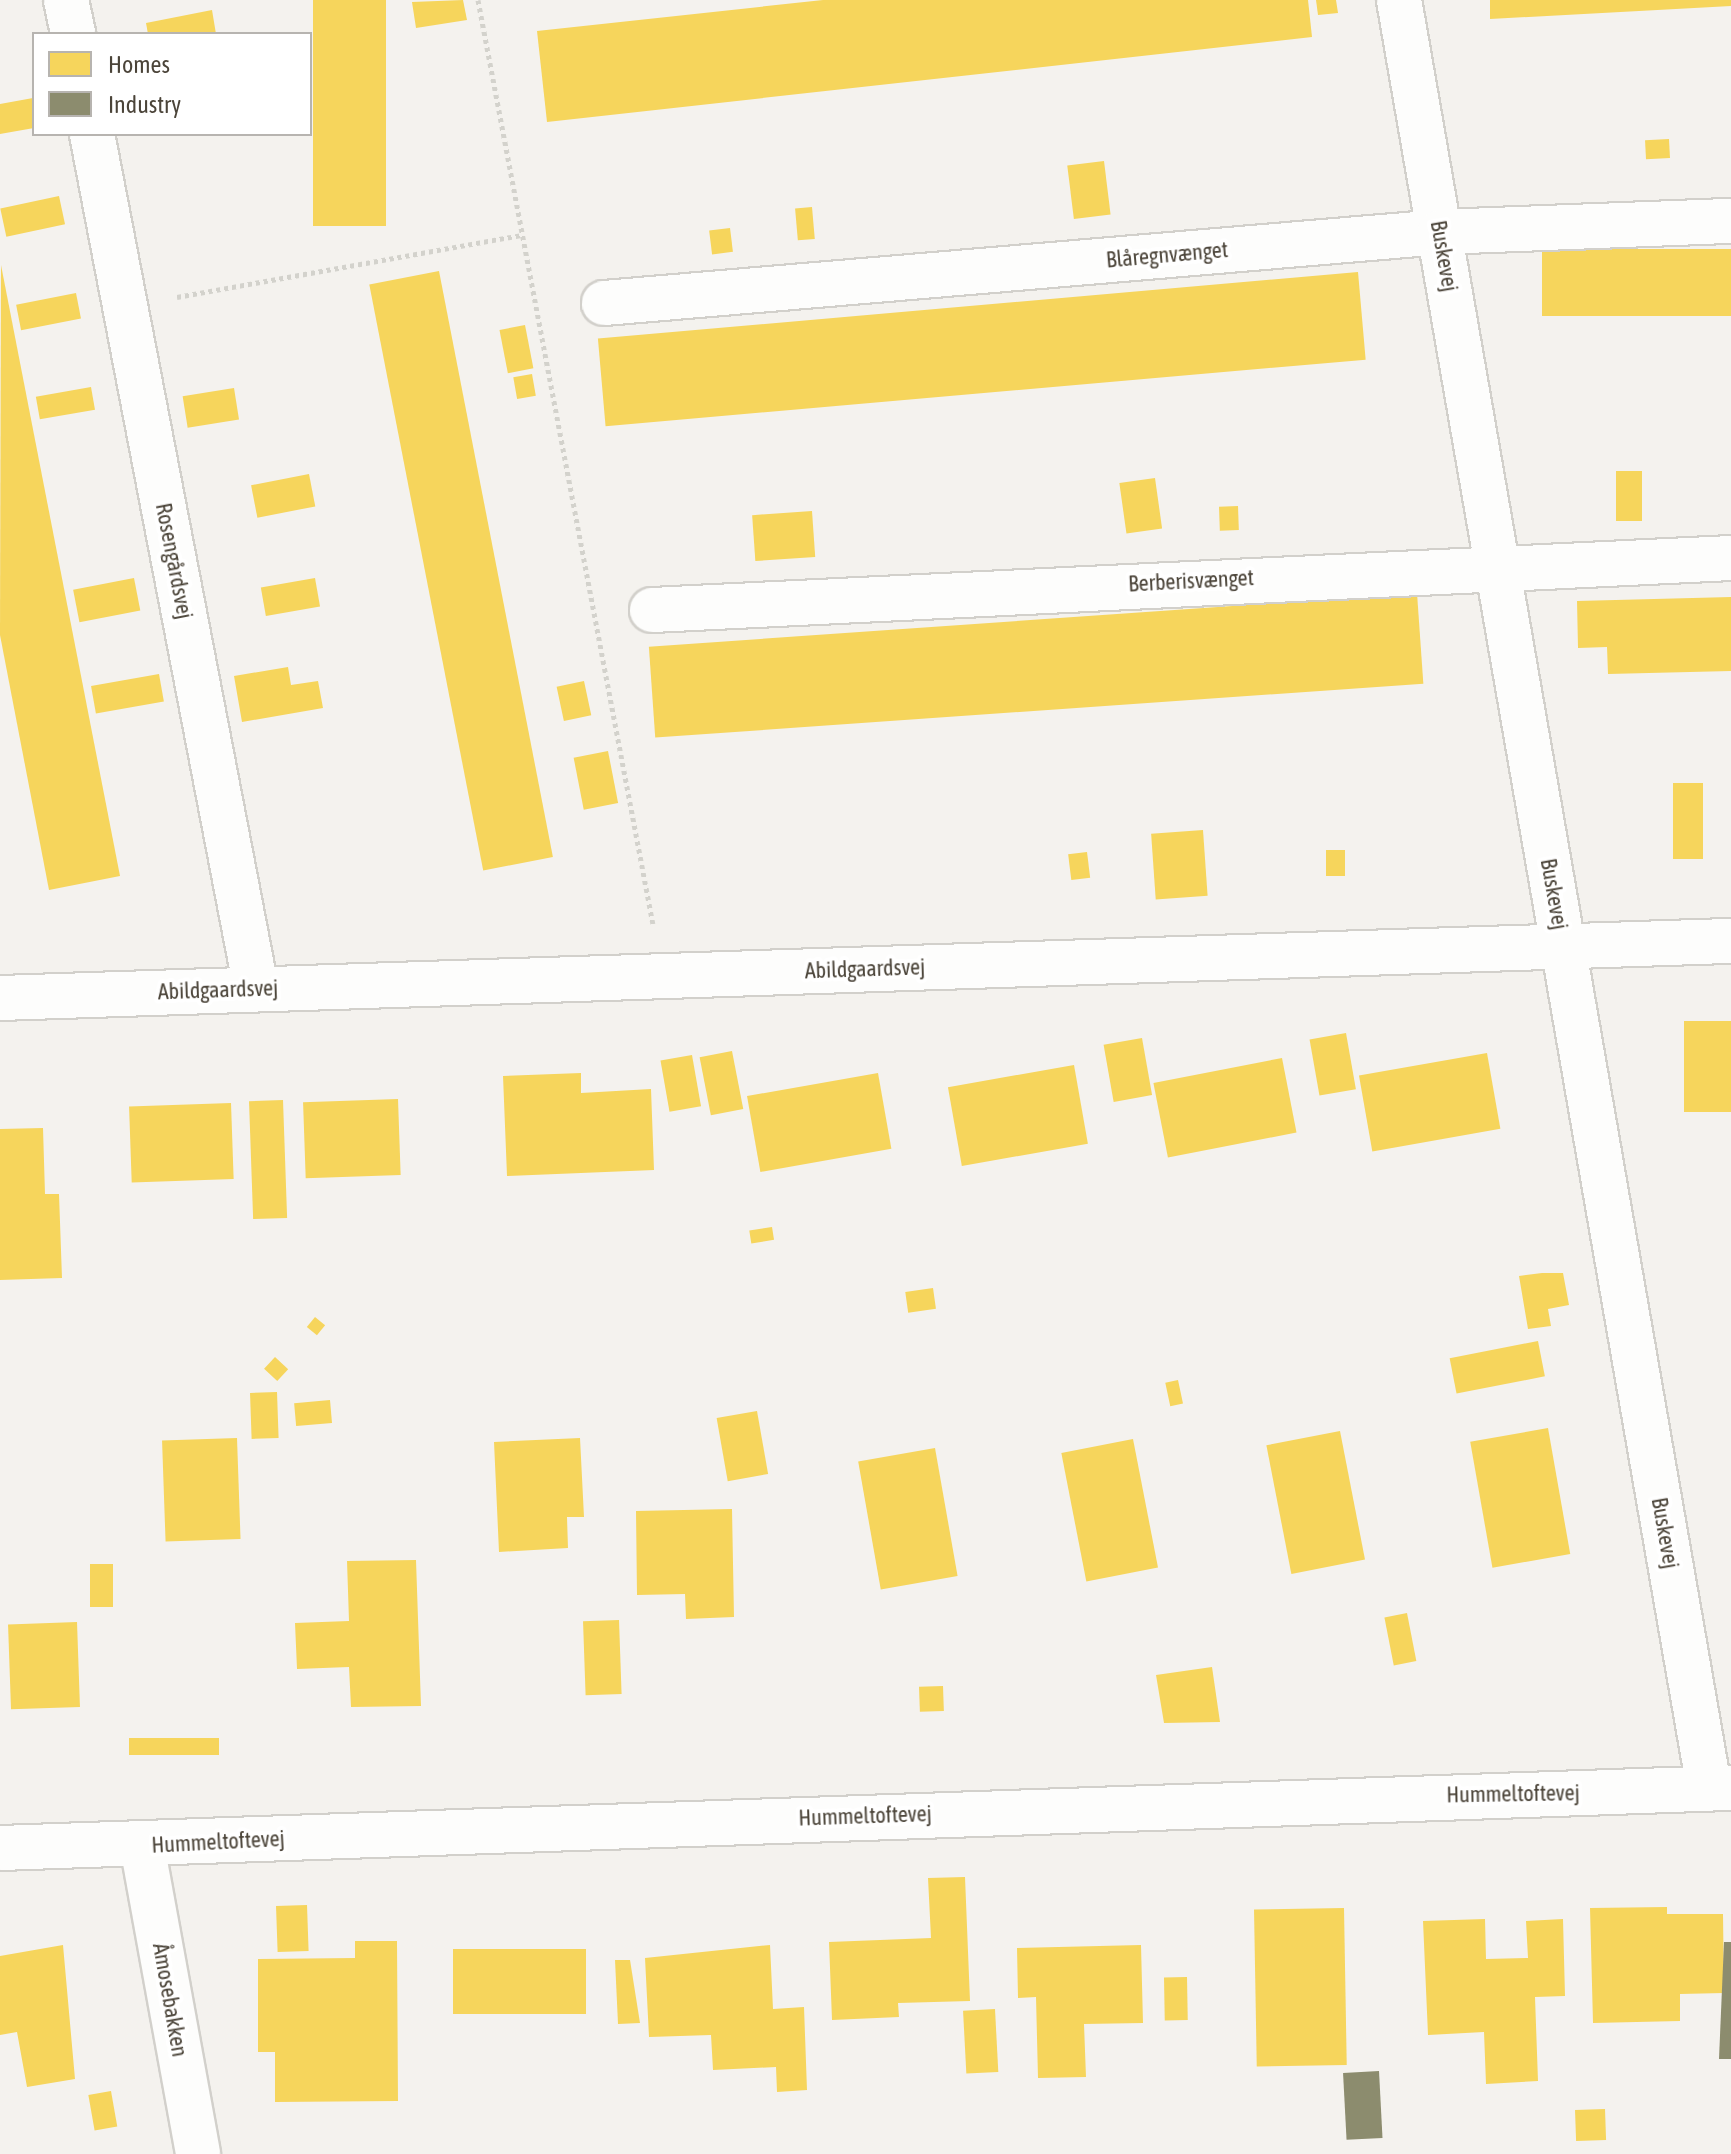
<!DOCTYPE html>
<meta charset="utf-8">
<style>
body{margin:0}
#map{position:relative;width:1731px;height:2154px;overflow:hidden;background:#f4f2ee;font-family:"Asap Condensed",sans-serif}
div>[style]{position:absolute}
.homes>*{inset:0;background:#f6d55c;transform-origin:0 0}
.industry>*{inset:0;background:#8c8c6e;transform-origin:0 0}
.path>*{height:5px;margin-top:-2.5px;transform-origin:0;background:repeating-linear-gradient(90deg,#d3d2cc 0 4px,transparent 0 8px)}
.roads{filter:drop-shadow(2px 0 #d2d0cb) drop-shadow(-2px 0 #d2d0cb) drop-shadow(0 2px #d2d0cb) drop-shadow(0 -2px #d2d0cb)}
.minor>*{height:44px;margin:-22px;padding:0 22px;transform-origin:22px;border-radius:22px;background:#fdfdfc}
.tertiary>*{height:44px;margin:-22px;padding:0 22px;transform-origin:22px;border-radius:22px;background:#fdfdfc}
span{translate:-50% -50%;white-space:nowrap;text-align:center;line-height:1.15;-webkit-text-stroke:8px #fff;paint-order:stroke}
.street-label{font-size:22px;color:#4b4439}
.legend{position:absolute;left:32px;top:32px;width:280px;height:104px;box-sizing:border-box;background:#fff;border:2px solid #b7b4b0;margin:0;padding:10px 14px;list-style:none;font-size:24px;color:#4b4439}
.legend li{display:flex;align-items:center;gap:16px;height:40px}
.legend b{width:40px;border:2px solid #b7b4b0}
</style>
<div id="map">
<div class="homes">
<i style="left:313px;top:0;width:73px;height:226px"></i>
<i style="clip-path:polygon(463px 0,467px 20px,416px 28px,412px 2px)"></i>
<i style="clip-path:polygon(823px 0,1308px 0,1312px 37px,547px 122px,537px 31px)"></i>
<i style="clip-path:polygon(1316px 0,1336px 0,1338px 13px,1318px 15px)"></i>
<i style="clip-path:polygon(1490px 0,1731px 0,1731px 6px,1490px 19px)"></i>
<i style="clip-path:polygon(212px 10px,216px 34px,148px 34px,146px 23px)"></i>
<i style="clip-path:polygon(33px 98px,34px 128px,0 134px,0 104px)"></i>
<i style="left:1669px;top:139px;width:19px;height:24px;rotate:87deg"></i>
<i style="left:1104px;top:161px;width:54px;height:37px;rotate:83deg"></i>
<i style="left:59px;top:196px;width:29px;height:60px;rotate:78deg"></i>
<i style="left:812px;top:207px;width:32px;height:17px;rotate:85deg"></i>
<i style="left:730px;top:228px;width:24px;height:21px;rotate:83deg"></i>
<i style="left:1731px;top:249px;width:67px;height:189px;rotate:90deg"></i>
<i style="clip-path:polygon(1px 265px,120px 876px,49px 890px,0 635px)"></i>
<i style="left:439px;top:271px;width:597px;height:71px;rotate:79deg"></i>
<i style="left:1358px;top:272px;width:88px;height:763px;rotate:85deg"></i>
<i style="left:76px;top:293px;width:26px;height:61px;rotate:79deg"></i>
<i style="left:525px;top:325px;width:44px;height:26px;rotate:79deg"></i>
<i style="left:532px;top:374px;width:22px;height:19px;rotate:80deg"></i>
<i style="left:91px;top:387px;width:23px;height:56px;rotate:80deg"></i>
<i style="left:234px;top:388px;width:32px;height:52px;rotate:81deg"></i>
<i style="left:1616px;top:471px;width:26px;height:50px"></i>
<i style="left:309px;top:474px;width:33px;height:59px;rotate:79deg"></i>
<i style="left:1155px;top:478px;width:51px;height:36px;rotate:82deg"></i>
<i style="left:1238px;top:506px;width:24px;height:19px;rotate:88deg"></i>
<i style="left:812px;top:511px;width:46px;height:60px;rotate:86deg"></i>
<i style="left:134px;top:578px;width:33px;height:62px;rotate:79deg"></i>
<i style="left:315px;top:578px;width:29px;height:55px;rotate:80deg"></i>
<i style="left:1417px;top:593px;width:91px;height:770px;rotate:86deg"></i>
<i style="clip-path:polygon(1731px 597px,1731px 671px,1608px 674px,1607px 647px,1578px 648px,1577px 601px)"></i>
<i style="clip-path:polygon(288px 667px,291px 685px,318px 681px,323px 708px,242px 722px,234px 676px)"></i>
<i style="left:159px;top:674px;width:28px;height:69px;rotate:80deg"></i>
<i style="left:584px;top:681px;width:35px;height:28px;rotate:78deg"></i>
<i style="left:608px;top:751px;width:53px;height:35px;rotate:79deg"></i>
<i style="left:1673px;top:783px;width:30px;height:76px"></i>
<i style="left:1203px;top:830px;width:66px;height:52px;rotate:86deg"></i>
<i style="left:1326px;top:850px;width:19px;height:26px"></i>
<i style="left:1087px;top:852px;width:26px;height:19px;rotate:83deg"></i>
<i style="left:1731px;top:1021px;width:91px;height:47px;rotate:90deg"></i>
<i style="left:1346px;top:1033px;width:57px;height:37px;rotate:80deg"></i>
<i style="left:1142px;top:1038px;width:58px;height:39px;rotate:80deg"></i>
<i style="left:732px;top:1051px;width:59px;height:33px;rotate:79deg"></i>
<i style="left:1487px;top:1053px;width:77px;height:130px;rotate:80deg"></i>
<i style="left:692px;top:1055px;width:52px;height:32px;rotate:80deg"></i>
<i style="left:1282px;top:1058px;width:76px;height:131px;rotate:79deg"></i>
<i style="left:1074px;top:1065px;width:80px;height:128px;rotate:80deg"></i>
<i style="clip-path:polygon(581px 1073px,581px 1093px,651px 1089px,654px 1170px,507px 1176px,503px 1076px)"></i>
<i style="left:878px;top:1073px;width:77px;height:133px;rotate:80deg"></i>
<i style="left:398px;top:1099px;width:76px;height:95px;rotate:88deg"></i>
<i style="left:283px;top:1100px;width:118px;height:34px;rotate:88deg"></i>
<i style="left:231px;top:1103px;width:76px;height:102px;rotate:88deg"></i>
<i style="clip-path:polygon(43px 1128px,45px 1194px,59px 1194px,62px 1278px,0 1280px,0 1129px)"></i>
<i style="left:772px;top:1227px;width:13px;height:23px;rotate:81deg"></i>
<i style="clip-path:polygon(1542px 1273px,1563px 1273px,1569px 1305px,1548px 1309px,1551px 1326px,1528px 1329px,1519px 1276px)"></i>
<i style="left:933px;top:1288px;width:21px;height:28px;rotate:82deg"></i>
<i style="left:315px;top:1317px;width:13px;height:13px;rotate:39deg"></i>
<i style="left:1538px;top:1341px;width:36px;height:90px;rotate:79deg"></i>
<i style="left:275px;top:1357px;width:18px;height:16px;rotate:43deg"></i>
<i style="left:1178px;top:1380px;width:24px;height:13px;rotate:78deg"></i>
<i style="left:277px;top:1392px;width:46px;height:27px;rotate:88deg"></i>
<i style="left:330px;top:1400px;width:23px;height:36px;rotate:85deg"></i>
<i style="left:757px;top:1411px;width:64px;height:41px;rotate:80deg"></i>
<i style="left:1548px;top:1428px;width:128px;height:79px;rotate:80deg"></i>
<i style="left:1340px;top:1431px;width:131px;height:75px;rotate:79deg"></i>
<i style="left:237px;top:1438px;width:101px;height:75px;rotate:88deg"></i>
<i style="clip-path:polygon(580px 1438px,584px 1517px,567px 1517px,568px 1548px,499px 1552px,494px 1442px)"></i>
<i style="left:1133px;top:1439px;width:131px;height:73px;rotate:79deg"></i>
<i style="left:935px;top:1448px;width:130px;height:78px;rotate:80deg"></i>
<i style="clip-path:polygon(732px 1509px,734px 1617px,686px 1619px,685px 1594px,637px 1595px,636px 1511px)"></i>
<i style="clip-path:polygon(416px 1560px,421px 1706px,351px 1707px,349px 1667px,297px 1669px,295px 1623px,349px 1621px,347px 1561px)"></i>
<i style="left:90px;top:1564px;width:23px;height:43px"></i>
<i style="left:1407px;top:1613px;width:49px;height:23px;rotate:79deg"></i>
<i style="left:619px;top:1620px;width:74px;height:36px;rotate:88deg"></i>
<i style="left:77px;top:1622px;width:85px;height:69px;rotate:88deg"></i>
<i style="clip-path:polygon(1212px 1667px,1220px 1722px,1164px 1723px,1156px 1675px)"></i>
<i style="left:943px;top:1686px;width:25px;height:24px;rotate:88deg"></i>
<i style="left:219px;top:1738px;width:17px;height:90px;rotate:90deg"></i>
<i style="clip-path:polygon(965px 1877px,970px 2001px,898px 2003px,899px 2017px,832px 2020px,829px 1942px,931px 1938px,928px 1878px)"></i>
<i style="left:307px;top:1905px;width:46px;height:31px;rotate:88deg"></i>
<i style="clip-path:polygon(1667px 1907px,1667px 1914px,1723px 1914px,1724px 1993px,1680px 1994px,1680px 2021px,1593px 2023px,1590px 1908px)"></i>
<i style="left:1344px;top:1908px;width:157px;height:90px;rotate:89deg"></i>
<i style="clip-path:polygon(1485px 1919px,1486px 1959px,1528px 1958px,1526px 1921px,1563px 1919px,1565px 1996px,1535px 1997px,1538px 2081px,1486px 2084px,1484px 2032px,1428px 2035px,1423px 1921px)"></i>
<i style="clip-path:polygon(355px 1941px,397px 1941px,398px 2101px,275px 2102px,275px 2052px,258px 2052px,258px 1959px,355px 1958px)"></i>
<i style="clip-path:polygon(63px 1945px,75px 2079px,27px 2087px,17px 2032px,0 2035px,0 1956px)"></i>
<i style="clip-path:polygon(770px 1945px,773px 2009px,804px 2007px,807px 2090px,777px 2092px,776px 2067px,713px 2070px,711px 2035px,649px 2037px,645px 1958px)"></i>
<i style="clip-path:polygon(1141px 1945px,1143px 2023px,1084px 2024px,1086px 2077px,1038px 2078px,1036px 1997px,1018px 1998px,1017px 1948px)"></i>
<i style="left:586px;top:1949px;width:65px;height:133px;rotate:90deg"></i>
<i style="clip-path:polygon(615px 1960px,630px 1960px,640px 2023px,618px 2024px)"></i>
<i style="left:1187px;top:1977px;width:43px;height:23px;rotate:89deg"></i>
<i style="left:995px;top:2009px;width:63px;height:32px;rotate:87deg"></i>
<i style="left:111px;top:2091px;width:36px;height:23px;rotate:80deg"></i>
<i style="left:1605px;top:2109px;width:31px;height:30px;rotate:88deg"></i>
</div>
<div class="industry">
<i style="clip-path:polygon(1724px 1942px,1731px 1942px,1731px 2059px,1719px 2059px)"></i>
<i style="left:1379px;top:2071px;width:67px;height:36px;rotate:87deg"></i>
</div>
<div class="path">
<i style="left:478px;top:0;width:940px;rotate:79.28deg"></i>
<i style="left:177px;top:297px;width:351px;rotate:-10.2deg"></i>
</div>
<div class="roads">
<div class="minor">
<i style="left:66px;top:0;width:35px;rotate:78deg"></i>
<i style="left:1399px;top:0;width:1815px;rotate:80.16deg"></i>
<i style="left:92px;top:134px;width:870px;rotate:79.13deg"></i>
<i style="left:604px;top:303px;width:839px;rotate:-4.85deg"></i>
<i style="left:1440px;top:232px;width:291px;rotate:-2.2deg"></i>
<i style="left:652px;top:610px;width:1080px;rotate:-2.76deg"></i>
<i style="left:0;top:998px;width:1732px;rotate:-1.89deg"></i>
<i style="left:142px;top:1845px;width:314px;rotate:79.7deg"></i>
</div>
<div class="tertiary">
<i style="left:0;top:1848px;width:1732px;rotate:-1.99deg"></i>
</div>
</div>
<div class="street-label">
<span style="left:1167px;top:255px;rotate:-5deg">Blåregnvænget</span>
<span style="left:1444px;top:256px;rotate:80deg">Buskevej</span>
<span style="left:174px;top:561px;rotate:79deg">Rosengårdsvej</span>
<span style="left:1191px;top:581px;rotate:-3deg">Berberisvænget</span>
<span style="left:1554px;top:894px;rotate:80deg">Buskevej</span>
<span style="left:865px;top:969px;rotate:-2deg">Abildgaardsvej</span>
<span style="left:218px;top:990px;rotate:-2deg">Abildgaardsvej</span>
<span style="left:1665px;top:1533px;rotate:80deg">Buskevej</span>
<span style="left:1513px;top:1794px;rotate:-1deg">Hummeltoftevej</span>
<span style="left:865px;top:1816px;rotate:-2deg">Hummeltoftevej</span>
<span style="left:218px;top:1842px;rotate:-3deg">Hummeltoftevej</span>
<span style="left:170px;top:2000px;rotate:80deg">Åmosebakken</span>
</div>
<ul class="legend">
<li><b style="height:22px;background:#f6d55c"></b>Homes</li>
<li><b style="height:22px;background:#8c8c6e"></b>Industry</li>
</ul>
</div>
